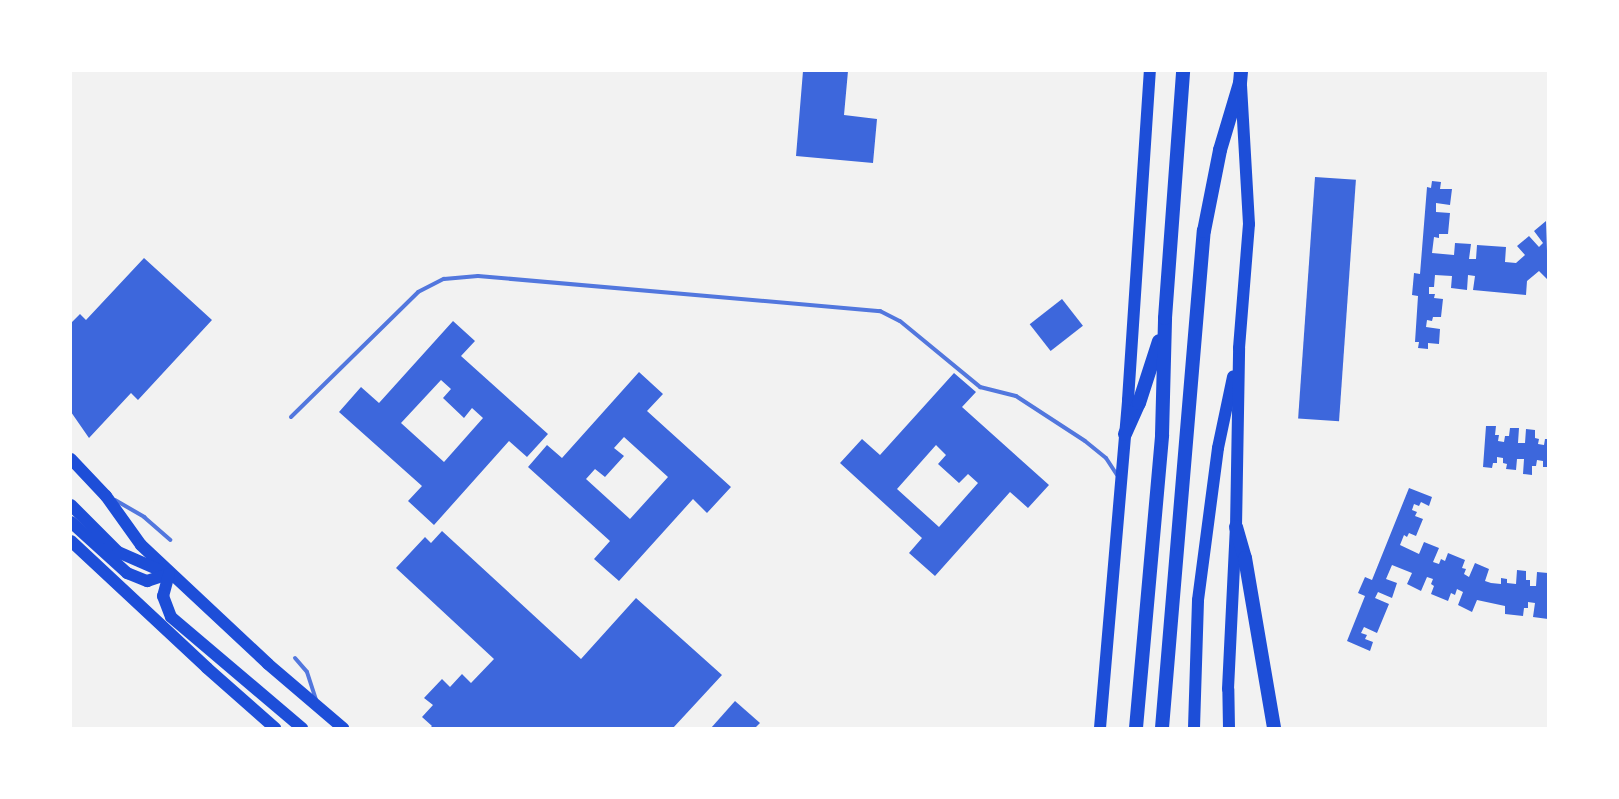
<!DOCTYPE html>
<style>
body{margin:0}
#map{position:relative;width:1619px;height:799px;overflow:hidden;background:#f2f2f2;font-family:"Roboto Serif",serif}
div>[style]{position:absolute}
.building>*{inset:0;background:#3d67dc;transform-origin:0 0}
.service>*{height:4px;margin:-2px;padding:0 2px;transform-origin:2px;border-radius:2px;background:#5277de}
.primary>*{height:12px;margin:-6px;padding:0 6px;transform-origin:6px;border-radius:6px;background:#1d4ed8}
.trunk>*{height:14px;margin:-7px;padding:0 7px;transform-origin:7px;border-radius:7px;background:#1d4ed8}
span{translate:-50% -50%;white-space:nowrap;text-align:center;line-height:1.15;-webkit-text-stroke:5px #fff;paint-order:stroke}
.frame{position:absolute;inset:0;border:72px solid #fff;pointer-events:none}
</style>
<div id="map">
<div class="building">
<i style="clip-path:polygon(803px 71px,848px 71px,844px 115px,877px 119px,873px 163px,796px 156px)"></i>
<i style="left:1315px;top:177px;width:41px;height:242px;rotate:4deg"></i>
<i style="clip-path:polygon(1432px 181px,1441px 182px,1440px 189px,1452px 189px,1450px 205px,1436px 203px,1436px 212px,1450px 213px,1448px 234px,1439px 234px,1439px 238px,1434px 237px,1432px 253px,1454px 255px,1455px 243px,1471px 244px,1469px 259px,1476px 259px,1477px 245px,1506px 247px,1505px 262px,1516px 263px,1525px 255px,1517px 246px,1529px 236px,1539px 247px,1543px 243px,1534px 231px,1546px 221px,1548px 280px,1539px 271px,1527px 281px,1526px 295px,1473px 290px,1475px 276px,1468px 275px,1467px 290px,1451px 288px,1452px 276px,1435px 275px,1434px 287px,1429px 287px,1429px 294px,1435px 294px,1434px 298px,1443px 299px,1441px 317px,1433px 317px,1432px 321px,1427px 320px,1426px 327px,1440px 329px,1439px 344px,1428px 343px,1428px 349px,1418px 348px,1419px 342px,1415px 342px,1418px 296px,1412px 295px,1414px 273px,1420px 274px,1427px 187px,1431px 188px)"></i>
<i style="clip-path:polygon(144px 258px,212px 320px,138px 400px,131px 393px,89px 438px,71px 412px,71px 323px,80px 314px,86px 320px)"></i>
<i style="left:1062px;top:299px;width:34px;height:41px;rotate:52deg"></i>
<i style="clip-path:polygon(evenodd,453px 321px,475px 341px,461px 356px,548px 434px,527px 457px,509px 441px,434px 525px,408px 501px,422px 486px,339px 412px,361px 387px,379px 403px,453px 321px,441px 380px,451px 389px,443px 398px,464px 418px,472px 408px,483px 418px,444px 462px,401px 423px,441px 380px)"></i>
<i style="clip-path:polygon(evenodd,639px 372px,663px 394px,647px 411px,731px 487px,707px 513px,693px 499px,619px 581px,594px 559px,610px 541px,528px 467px,547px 445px,562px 458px,639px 372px,624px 437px,668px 477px,630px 519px,586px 479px,595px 469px,605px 477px,624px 456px,614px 448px,624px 437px)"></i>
<i style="clip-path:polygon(evenodd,954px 373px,976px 392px,962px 407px,1049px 485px,1028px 508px,1010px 492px,935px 576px,909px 553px,922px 538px,840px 463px,862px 439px,880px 455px,954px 373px,936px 445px,946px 455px,938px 464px,959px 483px,968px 474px,978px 483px,939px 527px,897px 489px,936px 445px)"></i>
<i style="clip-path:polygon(1486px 426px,1496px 426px,1495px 435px,1499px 435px,1498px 441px,1504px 442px,1505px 436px,1509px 436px,1510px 428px,1519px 428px,1518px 443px,1525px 443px,1526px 429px,1535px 430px,1535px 438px,1539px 439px,1538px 444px,1544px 445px,1545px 439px,1548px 439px,1548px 467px,1543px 467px,1543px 461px,1537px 460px,1536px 466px,1532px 466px,1532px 475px,1523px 474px,1524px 459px,1517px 459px,1516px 470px,1506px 469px,1507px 464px,1503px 463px,1503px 458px,1497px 457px,1497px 463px,1493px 463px,1492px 468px,1483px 467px)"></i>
<i style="clip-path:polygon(1409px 488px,1432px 497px,1429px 506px,1421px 502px,1419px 506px,1414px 504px,1412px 510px,1417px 512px,1415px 516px,1423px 519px,1416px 536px,1409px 533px,1407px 537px,1404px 535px,1400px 545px,1419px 554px,1424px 542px,1439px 548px,1433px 562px,1439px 564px,1441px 559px,1445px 561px,1448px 553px,1465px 560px,1462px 568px,1466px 569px,1464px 574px,1469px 577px,1475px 563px,1489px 569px,1485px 581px,1491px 583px,1501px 584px,1501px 578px,1507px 579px,1507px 583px,1516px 584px,1517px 570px,1526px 571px,1526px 580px,1530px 580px,1530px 586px,1536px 586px,1537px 572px,1548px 573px,1548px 619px,1533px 617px,1535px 603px,1528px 602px,1528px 608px,1524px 608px,1523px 616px,1505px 614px,1505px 606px,1477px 600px,1472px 612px,1458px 605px,1463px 592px,1457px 589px,1455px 595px,1451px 593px,1448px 601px,1431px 594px,1434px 586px,1431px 584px,1433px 579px,1427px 577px,1421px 591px,1407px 584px,1412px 573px,1392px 565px,1386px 579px,1397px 583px,1392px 598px,1378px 592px,1375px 598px,1389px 604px,1377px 633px,1364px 627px,1361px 633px,1367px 635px,1365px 639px,1373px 642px,1370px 651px,1347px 641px,1365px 596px,1358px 593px,1365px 577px,1372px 580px)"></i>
<i style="clip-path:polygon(442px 531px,581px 659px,636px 598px,722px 675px,673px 728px,430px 728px,432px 726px,422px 717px,433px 705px,424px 698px,442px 679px,450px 687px,462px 674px,471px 683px,494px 659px,396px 568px,425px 537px,431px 543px)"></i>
<i style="clip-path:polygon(735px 701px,760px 723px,755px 728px,711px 728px)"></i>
</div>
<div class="service">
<i style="left:291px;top:417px;width:178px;rotate:-44.5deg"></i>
<i style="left:418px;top:292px;width:29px;rotate:-27deg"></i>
<i style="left:444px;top:279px;width:34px;rotate:-5deg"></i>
<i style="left:478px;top:276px;width:404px;rotate:5deg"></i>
<i style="left:880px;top:311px;width:22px;rotate:27deg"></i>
<i style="left:900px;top:321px;width:104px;rotate:39.5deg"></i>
<i style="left:980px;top:387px;width:37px;rotate:14deg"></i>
<i style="left:1016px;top:396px;width:82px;rotate:33.1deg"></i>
<i style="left:1085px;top:441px;width:27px;rotate:39deg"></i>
<i style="left:1106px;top:458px;width:20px;rotate:57deg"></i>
<i style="left:115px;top:500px;width:34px;rotate:30deg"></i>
<i style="left:144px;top:517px;width:35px;rotate:41deg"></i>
<i style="left:295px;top:658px;width:18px;rotate:49deg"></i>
<i style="left:307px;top:672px;width:29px;rotate:72deg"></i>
</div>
<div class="primary">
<i style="left:71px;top:459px;width:51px;rotate:46.6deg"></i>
<i style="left:106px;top:496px;width:60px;rotate:54.5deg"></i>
<i style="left:141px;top:545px;width:174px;rotate:43.1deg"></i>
<i style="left:268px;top:664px;width:99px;rotate:40.5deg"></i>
<i style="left:71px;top:505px;width:66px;rotate:45deg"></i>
<i style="left:118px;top:552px;width:50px;rotate:23.5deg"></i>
<i style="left:71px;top:522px;width:76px;rotate:42.3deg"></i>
<i style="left:127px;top:573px;width:22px;rotate:22deg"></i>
<i style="left:147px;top:581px;width:23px;rotate:-18deg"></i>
<i style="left:71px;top:541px;width:186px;rotate:43deg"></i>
<i style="left:207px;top:668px;width:91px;rotate:41.4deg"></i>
<i style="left:169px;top:574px;width:23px;rotate:105deg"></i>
<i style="left:163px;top:596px;width:22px;rotate:69deg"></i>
<i style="left:171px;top:617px;width:172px;rotate:40.3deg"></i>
<i style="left:1100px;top:728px;width:329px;rotate:-85.1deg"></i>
<i style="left:1128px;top:400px;width:330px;rotate:-86.2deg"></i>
<i style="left:1194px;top:728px;width:128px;rotate:-88.2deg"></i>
<i style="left:1198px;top:600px;width:153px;rotate:-82.5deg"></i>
<i style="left:1218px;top:448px;width:73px;rotate:-78.1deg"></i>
<i style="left:1229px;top:728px;width:39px;rotate:-91deg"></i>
<i style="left:1228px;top:689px;width:162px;rotate:-87.2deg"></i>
<i style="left:1236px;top:527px;width:179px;rotate:-89deg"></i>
<i style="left:1239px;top:348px;width:124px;rotate:-85.4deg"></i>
<i style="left:1249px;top:224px;width:138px;rotate:-93.3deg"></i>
</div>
<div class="trunk">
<i style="left:1125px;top:434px;width:34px;rotate:-66deg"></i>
<i style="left:1139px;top:403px;width:65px;rotate:-72.1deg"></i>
<i style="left:1236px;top:527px;width:32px;rotate:74deg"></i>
<i style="left:1245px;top:558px;width:172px;rotate:80.3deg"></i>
<i style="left:1136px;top:728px;width:294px;rotate:-84.9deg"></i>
<i style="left:1162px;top:435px;width:117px;rotate:-88.5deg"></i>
<i style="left:1165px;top:318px;width:248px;rotate:-85.8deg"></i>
<i style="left:1162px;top:728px;width:499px;rotate:-85.2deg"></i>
<i style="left:1204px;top:231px;width:83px;rotate:-78.8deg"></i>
<i style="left:1220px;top:150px;width:70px;rotate:-73.4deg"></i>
<i style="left:1240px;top:83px;width:12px;rotate:-85deg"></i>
</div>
<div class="frame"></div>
</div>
